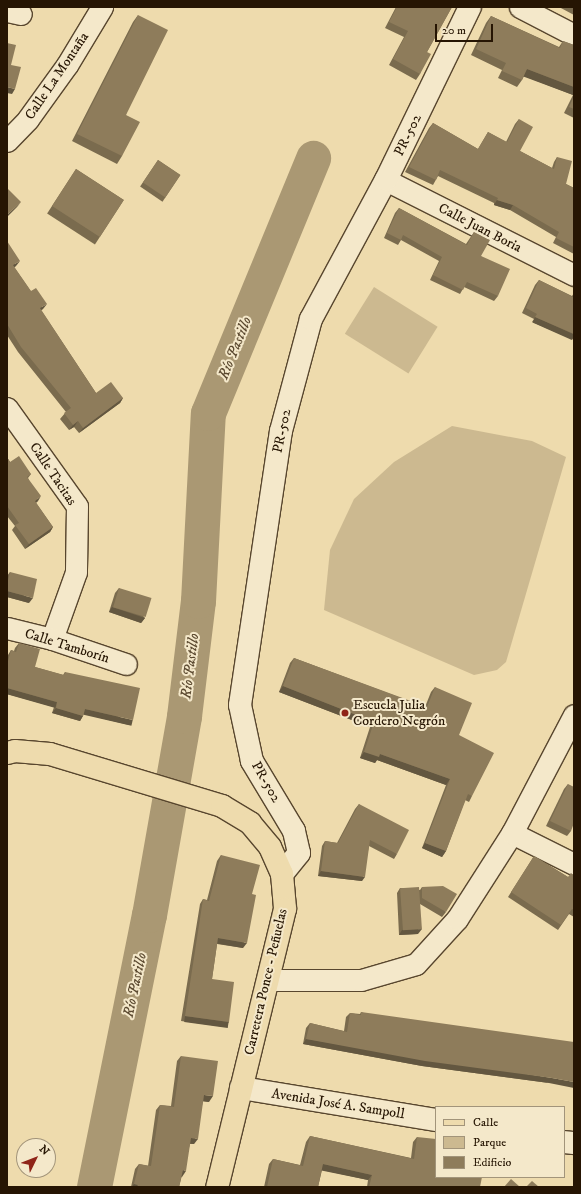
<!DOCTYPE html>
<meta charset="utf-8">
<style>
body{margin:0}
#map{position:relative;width:581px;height:1194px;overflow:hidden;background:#eedbad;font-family:"IM FELL DW Pica",serif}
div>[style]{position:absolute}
.green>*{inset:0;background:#ccb990;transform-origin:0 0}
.river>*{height:35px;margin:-17.5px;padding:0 17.5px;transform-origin:17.5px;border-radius:17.5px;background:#aa9873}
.roads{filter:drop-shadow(1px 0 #58462e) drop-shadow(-1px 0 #58462e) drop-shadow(0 1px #58462e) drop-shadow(0 -1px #58462e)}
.street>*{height:21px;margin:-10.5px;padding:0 10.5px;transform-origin:10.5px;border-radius:10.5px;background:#f4e8ca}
.secondary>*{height:22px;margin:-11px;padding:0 11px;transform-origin:11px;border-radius:11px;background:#f4e8ca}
.primary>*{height:22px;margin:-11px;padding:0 11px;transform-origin:11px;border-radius:11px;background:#eedbad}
.wall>*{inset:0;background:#7a6b4e;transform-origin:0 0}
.shaded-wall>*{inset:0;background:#635740;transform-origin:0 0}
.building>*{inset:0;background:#8e7c5b;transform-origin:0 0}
.dots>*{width:11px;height:11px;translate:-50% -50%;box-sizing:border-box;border:2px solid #f4e8ca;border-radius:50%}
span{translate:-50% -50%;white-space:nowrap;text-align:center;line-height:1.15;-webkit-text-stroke:4px #f4e8ca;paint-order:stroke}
.street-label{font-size:14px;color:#261503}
.poi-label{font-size:14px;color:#261503}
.left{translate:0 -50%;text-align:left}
.water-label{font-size:15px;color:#5b4930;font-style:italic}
.frame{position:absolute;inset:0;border:8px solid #261503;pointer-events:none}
.legend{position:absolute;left:435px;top:1106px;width:130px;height:72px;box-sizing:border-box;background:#f4e8ca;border:1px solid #a2947a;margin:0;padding:5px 7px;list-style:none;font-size:12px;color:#261503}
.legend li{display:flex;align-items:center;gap:8px;height:20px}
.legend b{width:20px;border:1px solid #a2947a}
.north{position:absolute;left:16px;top:1138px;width:40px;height:40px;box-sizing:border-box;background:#f4e8ca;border:1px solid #a2947a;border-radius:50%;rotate:47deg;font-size:11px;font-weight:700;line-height:16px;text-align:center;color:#261503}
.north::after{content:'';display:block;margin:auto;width:14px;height:18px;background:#8f2418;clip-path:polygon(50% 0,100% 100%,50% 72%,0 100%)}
.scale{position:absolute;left:435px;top:24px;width:58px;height:18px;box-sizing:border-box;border:2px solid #261503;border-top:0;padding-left:5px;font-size:12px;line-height:14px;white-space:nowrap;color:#261503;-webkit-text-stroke:3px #f4e8ca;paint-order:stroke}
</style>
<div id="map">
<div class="green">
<i style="left:374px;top:287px;width:75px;height:55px;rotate:32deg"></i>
<i style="clip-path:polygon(452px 426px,532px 441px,566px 457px,506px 662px,497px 670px,474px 675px,324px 610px,330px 550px,354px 499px,394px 462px)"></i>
</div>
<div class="river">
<i style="left:94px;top:1187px;width:278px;rotate:-78.6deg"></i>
<i style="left:149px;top:915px;width:202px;rotate:-80deg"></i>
<i style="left:184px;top:716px;width:116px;rotate:-83.1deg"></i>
<i style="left:198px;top:601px;width:188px;rotate:-87deg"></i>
<i style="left:208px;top:413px;width:276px;rotate:-67.6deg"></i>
</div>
<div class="roads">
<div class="street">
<i style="left:520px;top:7px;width:61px;rotate:27.4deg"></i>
<i style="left:7px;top:11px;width:14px;rotate:12deg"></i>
<i style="left:7px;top:141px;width:30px;rotate:-46deg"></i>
<i style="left:28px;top:119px;width:67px;rotate:-54.2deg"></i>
<i style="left:67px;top:65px;width:68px;rotate:-58.9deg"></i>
<i style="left:386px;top:180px;width:211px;rotate:26.8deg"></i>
<i style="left:7px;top:408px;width:120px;rotate:54.5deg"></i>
<i style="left:77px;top:506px;width:66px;rotate:90.9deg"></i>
<i style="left:76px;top:572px;width:71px;rotate:109.7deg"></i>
<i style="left:7px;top:628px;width:46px;rotate:13.7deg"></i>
<i style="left:52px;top:639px;width:78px;rotate:18.7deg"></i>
<i style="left:512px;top:833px;width:69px;rotate:26.6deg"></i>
<i style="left:267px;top:980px;width:94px"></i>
<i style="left:361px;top:980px;width:57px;rotate:-16.2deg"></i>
<i style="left:416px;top:964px;width:61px;rotate:-47.7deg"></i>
<i style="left:457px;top:919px;width:102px;rotate:-57.4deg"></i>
<i style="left:512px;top:833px;width:133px;rotate:-62.3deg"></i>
</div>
<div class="secondary">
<i style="left:282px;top:874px;width:27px;rotate:-51deg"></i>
<i style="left:299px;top:853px;width:23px;rotate:-103deg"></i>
<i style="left:294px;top:831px;width:82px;rotate:-121deg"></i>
<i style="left:252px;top:761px;width:57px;rotate:-102.1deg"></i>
<i style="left:240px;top:705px;width:277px;rotate:-81.5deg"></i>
<i style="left:281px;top:431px;width:116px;rotate:-75deg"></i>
<i style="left:311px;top:319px;width:158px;rotate:-61.7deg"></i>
<i style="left:386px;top:180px;width:192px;rotate:-64.1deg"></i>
<i style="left:241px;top:1088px;width:198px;rotate:9.3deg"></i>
<i style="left:564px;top:1142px;width:10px;rotate:6deg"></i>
</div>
<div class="primary">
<i style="left:7px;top:753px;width:8px;rotate:-14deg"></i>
<i style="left:15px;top:751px;width:35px;rotate:5deg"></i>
<i style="left:50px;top:754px;width:180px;rotate:16.8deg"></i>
<i style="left:222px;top:806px;width:33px;rotate:31deg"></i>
<i style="left:250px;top:823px;width:31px;rotate:50deg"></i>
<i style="left:270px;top:847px;width:30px;rotate:66deg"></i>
<i style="left:282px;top:874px;width:35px;rotate:85deg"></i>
<i style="left:285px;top:909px;width:286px;rotate:103.7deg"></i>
</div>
</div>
<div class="wall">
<i style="clip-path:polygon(396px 7px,452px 7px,427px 52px,420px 74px,416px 80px,389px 65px,404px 37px,385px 28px)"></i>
<i style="clip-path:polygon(559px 7px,574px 7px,574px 15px)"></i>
<i style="clip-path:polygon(138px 15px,126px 115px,122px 156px,117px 164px,72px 141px,133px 22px)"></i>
<i style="clip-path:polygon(491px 16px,559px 47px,563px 41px,574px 45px,574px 118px,564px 113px,573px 95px,524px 76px,522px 80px,517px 87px,498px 78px,502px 70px,471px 55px,486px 23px)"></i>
<i style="clip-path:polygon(519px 119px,520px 151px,552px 168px,554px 162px,557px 157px,566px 184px,574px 188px,574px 254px,553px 243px,556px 237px,510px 210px,494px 205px,494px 203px,438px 176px,433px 185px,405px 172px,429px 128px,433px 123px,478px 149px,488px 132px,506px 142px,515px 124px)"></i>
<i style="left:158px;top:160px;width:27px;height:32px;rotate:34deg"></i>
<i style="left:76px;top:169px;width:57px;height:53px;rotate:33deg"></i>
<i style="clip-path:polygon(399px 208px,466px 244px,474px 232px,481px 256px,498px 296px,494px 301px,464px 287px,460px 294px,430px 280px,439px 261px,401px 240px,398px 245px,384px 238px,395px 213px)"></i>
<i style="clip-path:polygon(7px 241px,16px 266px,14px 267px,43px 309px,41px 310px,96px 393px,123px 398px,120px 403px,79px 433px,74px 427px,69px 430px,60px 419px,66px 412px,18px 352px,7px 335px)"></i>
<i style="clip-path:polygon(539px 280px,572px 296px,574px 293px,574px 340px,532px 322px,534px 319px,522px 313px,535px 285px)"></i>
<i style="clip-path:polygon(7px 457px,10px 462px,31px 474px,28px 478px,38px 501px,36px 503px,53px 527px,50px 532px,25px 549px,12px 530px,15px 526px,7px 516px)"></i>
<i style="clip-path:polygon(10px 572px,29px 603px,7px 597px,7px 576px)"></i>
<i style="clip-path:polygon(119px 588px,145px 618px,141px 623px,109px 612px,115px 593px)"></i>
<i style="clip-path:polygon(19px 643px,35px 667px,63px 675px,65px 672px,129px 725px,84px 714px,80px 721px,52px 713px,54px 707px,7px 694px,7px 657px,8px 655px,11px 650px,14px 651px,15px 648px)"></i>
<i style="clip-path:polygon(294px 658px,425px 707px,431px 692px,435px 687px,459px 735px,472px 796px,469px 802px,465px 800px,446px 851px,442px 857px,422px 848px,446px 785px,377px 760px,375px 763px,360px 758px,370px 727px,279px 692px,290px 663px)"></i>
<i style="clip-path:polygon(568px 784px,571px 831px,567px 836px,546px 826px,564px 789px)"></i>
<i style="clip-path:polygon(359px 804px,397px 854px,394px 859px,369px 846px,362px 881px,318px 876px,322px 846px,325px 841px,337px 843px,355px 809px)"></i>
<i style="clip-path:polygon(221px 855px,252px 894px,243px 948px,217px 944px,212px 979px,229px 1022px,225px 1027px,181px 1021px,200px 904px,203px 899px,207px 900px,217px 861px)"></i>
<i style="clip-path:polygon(534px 856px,568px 877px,574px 876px,574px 917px,569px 914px,558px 930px,508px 897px)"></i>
<i style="clip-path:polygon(422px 887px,446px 912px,442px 917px,420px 904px,418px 934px,399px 935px,397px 893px,400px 888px,420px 890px)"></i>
<i style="clip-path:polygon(361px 1012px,549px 1083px,422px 1066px,303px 1044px,306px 1028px,310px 1023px,344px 1031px,346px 1017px,350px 1013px,360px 1014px)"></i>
<i style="clip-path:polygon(181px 1056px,209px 1102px,203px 1101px,194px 1144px,190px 1144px,179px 1187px,131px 1187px,135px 1169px,139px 1164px,148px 1166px,156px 1110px,160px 1105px,171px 1106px,177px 1061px)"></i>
<i style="clip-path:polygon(310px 1136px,411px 1158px,413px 1142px,417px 1137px,436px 1177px,480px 1187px,367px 1187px,368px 1180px,322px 1170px,318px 1187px,264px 1187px,269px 1164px,273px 1159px,300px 1165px,306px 1142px)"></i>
</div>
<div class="shaded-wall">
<i style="clip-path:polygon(527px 69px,574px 87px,574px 93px,573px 95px,522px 76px)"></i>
<i style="clip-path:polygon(7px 87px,15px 89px,12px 94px,7px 93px)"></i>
<i style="clip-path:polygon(497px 200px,513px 205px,510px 210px,494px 205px)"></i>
<i style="clip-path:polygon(21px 202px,17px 207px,7px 217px,7px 215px)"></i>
<i style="clip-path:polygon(20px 261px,16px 266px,9px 271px,13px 265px)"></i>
<i style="clip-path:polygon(47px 304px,43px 309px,36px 313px,40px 308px)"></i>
<i style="left:535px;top:317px;width:43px;height:6px;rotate:24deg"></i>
<i style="clip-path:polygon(123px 398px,120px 403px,79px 433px,83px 428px)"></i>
<i style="clip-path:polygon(78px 421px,74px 427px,69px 430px,73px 425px)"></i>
<i style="clip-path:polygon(41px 496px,38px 501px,31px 506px,35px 501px)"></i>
<i style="clip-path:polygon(53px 527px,50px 532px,25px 549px,29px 544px)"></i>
<i style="clip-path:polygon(7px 591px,33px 598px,29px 603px,7px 597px)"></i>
<i style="clip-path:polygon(112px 607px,145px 618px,141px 623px,109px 612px)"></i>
<i style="clip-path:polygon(283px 686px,374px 722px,370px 727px,279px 692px)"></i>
<i style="left:7px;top:688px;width:52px;height:6px;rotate:16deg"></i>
<i style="clip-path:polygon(56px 708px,83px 716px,80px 721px,52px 713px)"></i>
<i style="left:85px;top:709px;width:49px;height:6px;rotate:13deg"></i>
<i style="clip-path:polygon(364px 752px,380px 754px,450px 779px,446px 785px,377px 760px,375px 763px,360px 758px)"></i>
<i style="clip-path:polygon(425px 843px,446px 851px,442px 857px,422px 848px)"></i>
<i style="clip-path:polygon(321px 871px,365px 877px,362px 881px,318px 876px)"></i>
<i style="clip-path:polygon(422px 929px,418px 934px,399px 935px,402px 930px)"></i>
<i style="clip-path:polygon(218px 938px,247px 943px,243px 948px,214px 943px)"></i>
<i style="left:185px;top:1016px;width:44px;height:6px;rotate:8deg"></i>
<i style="clip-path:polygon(306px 1039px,552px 1078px,574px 1082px,574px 1088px,549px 1083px,422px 1066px,303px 1044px)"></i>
<i style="clip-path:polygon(204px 1095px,213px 1096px,209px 1102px,200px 1101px)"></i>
<i style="clip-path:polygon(191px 1138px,198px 1139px,194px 1144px,187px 1143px)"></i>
<i style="clip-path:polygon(323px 1164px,372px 1175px,368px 1180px,319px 1170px)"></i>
<i style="clip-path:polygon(183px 1170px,186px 1171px,182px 1177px,179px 1176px)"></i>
<i style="clip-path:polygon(134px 1184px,138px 1185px,136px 1187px,132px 1187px)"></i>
</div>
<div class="building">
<i style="clip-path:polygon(397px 7px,452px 7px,427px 52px,431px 54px,420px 74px,393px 59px,408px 31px,389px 22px)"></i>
<i style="clip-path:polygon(138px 15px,168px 30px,126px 115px,140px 122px,122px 156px,77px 134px)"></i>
<i style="clip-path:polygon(491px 16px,560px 48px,563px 41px,574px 45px,574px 87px,527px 69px,522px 80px,502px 71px,506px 63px,476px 49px)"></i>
<i style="clip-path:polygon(7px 43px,16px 45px,11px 65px,21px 67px,15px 89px,7px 87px)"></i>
<i style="clip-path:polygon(574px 96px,574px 109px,569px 107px)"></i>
<i style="clip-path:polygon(519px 119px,533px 127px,520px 151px,554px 169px,557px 157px,572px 161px,566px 184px,574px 188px,574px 247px,556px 238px,559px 232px,513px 205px,497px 200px,498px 198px,440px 170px,436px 180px,409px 167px,433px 123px,478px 149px,488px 132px,507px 142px)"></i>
<i style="left:158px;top:160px;width:27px;height:27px;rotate:34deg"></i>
<i style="left:76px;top:169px;width:57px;height:44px;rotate:33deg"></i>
<i style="clip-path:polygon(7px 188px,21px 202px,7px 215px)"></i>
<i style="clip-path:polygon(399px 208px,467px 245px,474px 232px,490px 240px,481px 256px,510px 269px,498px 296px,467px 282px,463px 290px,433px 275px,442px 257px,403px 235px,401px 240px,387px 233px)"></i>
<i style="clip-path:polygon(7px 241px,20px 261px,13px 265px,31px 291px,36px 288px,47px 304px,40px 308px,96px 393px,111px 382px,123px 398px,83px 428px,78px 421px,73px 425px,64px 413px,71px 408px,21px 347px,7px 324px)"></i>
<i style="clip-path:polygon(539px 280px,573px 297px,574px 294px,574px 334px,535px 317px,537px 314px,526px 308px)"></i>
<i style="clip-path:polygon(19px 456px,31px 474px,27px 477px,41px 496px,35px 501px,53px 527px,29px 544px,15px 525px,19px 523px,7px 506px,7px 457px,10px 462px)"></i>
<i style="clip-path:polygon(10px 572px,37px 579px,33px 598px,7px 591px,7px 584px)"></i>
<i style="left:119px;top:588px;width:34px;height:20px;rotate:17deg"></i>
<i style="clip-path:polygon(19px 643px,40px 649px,35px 667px,64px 675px,65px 672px,140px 688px,133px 720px,85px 709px,83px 716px,56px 708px,57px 702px,7px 688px,7px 661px,8px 661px,11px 650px,16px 652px)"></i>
<i style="clip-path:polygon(294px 658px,427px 707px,435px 687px,472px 703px,459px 735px,494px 753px,472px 796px,468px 794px,446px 851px,425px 843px,450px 779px,380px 754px,379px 757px,364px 752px,374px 722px,283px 686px)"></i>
<i style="clip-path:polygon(568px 784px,574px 787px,574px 823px,571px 831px,550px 821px)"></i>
<i style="clip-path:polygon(359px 804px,409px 830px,397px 854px,370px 840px,365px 877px,321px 871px,325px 841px,338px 843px)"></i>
<i style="clip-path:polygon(221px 855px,260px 865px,252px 894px,256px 895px,247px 943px,218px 938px,212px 979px,234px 982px,229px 1022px,185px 1016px,203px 899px,209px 901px)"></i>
<i style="clip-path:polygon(534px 856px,568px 877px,571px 873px,574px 876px,574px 910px,572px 909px,561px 925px,511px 892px)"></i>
<i style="clip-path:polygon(443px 886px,457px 894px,446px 912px,422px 898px,422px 887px)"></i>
<i style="left:419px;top:887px;width:42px;height:19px;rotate:86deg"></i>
<i style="clip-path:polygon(361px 1012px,574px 1042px,574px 1082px,552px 1078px,425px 1061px,306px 1039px,310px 1023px,347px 1032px,350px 1013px,361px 1015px)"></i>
<i style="clip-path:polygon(181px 1056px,218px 1061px,213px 1096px,204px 1095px,198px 1139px,191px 1138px,186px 1171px,183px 1170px,179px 1187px,137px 1187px,138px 1185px,134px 1184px,139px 1164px,151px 1166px,160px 1105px,174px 1107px)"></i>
<i style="clip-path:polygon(310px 1136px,414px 1159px,417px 1137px,436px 1139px,436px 1177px,482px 1177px,480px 1187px,369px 1187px,372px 1175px,323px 1164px,318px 1187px,267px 1187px,273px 1159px,303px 1166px)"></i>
<i style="clip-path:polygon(511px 1179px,520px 1187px,504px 1187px)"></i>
<i style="clip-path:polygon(532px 1181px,539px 1187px,526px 1187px)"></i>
</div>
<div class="dots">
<i style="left:345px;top:713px;background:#8f2418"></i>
</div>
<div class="street-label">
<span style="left:57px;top:76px;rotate:-56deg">Calle La Montaña</span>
<span style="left:408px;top:135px;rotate:-64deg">PR-502</span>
<span style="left:480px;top:228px;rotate:27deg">Calle Juan Boria</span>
<span style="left:282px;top:431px;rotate:-78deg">PR-502</span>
<span style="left:53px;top:474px;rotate:56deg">Calle Tacitas</span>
<span style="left:67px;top:646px;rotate:17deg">Calle Tamborín</span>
<span style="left:266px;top:782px;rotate:60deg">PR-502</span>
<span style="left:266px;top:982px;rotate:-77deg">Carretera Ponce - Peñuelas</span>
<span style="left:338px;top:1104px;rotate:9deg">Avenida José A. Sampoll</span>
</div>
<div class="poi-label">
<span class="left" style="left:353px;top:713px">Escuela Julia<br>Cordero Negrón</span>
</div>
<div class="water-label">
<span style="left:235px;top:348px;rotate:-68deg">Río Pastillo</span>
<span style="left:190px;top:666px;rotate:-83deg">Río Pastillo</span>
<span style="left:135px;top:985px;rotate:-78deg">Río Pastillo</span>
</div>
<div class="frame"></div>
<ul class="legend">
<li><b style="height:5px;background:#eedbad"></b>Calle</li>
<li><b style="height:11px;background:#ccb990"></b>Parque</li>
<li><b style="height:11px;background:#8e7c5b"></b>Edificio</li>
</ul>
<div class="north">N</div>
<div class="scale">20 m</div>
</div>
